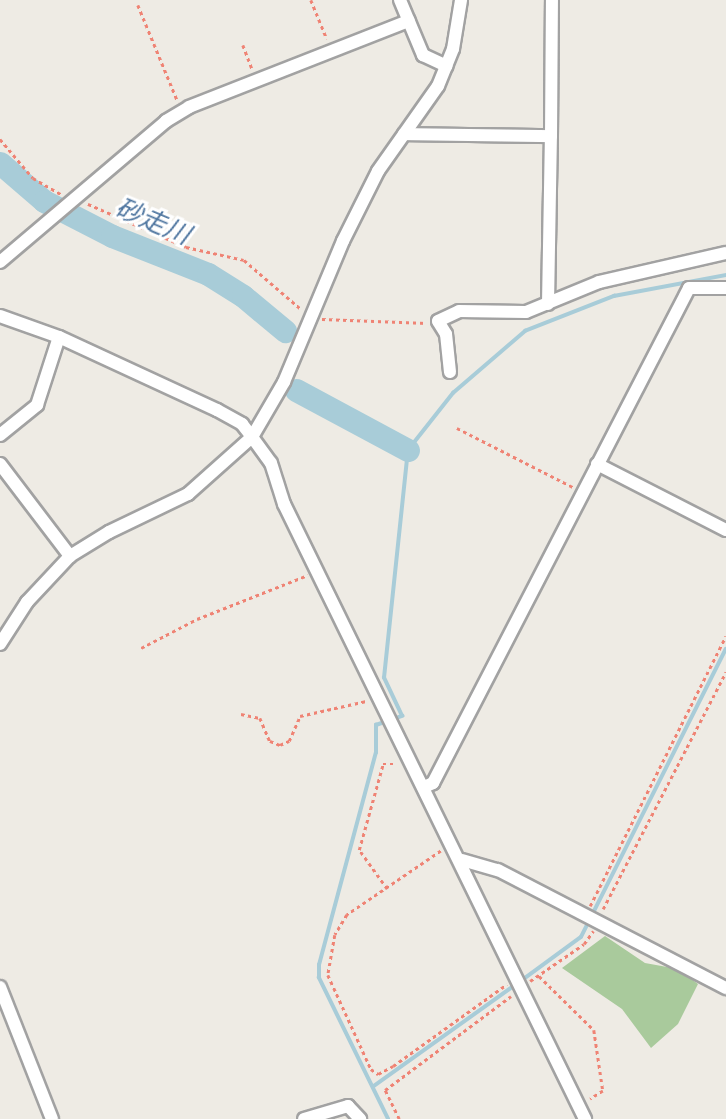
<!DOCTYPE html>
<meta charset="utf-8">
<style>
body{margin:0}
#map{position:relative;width:726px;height:1119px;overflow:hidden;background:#eeebe4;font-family:"PT Sans Narrow","Noto Sans JP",sans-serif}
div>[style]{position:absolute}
.forest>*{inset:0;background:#a9ca9c}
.stream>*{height:3.5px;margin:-1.75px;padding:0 1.75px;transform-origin:1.75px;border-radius:1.75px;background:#a8ccd8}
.river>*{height:23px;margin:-11.5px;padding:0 11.5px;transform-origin:11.5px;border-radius:11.5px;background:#a8ccd8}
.path>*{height:2.5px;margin-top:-1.25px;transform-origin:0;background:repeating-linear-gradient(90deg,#ef8374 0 3.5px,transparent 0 7px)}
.roads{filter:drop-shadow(2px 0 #a2a2a2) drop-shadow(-2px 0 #a2a2a2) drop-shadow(0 2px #a2a2a2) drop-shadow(0 -2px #a2a2a2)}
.minor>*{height:12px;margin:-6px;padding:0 6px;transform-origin:6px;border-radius:6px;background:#fff}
span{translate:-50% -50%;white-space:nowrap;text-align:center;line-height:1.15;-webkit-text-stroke:6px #fff;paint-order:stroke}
.water-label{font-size:26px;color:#4e759f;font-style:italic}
</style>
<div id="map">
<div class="forest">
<i style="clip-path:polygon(605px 936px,645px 963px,678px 969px,698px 984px,678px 1024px,651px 1048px,622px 1009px,562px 968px)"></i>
</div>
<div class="stream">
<i style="left:521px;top:981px;width:74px;rotate:-36.3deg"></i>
<i style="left:581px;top:937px;width:322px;rotate:-63.3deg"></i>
<i style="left:374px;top:1086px;width:173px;rotate:-35.6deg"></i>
<i style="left:388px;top:1119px;width:157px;rotate:-116.1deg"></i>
<i style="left:319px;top:978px;width:13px;rotate:-90deg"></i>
<i style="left:319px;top:965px;width:220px;rotate:-75deg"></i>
<i style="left:376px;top:753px;width:28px;rotate:-90deg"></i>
<i style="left:376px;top:725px;width:28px;rotate:-19deg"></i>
<i style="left:402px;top:716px;width:42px;rotate:-115.3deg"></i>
<i style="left:384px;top:678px;width:229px;rotate:-84deg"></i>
<i style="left:408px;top:450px;width:73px;rotate:-51.7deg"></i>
<i style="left:453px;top:393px;width:95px;rotate:-40.7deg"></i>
<i style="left:525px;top:331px;width:96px;rotate:-21.5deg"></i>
<i style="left:614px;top:296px;width:114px;rotate:-10.6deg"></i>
</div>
<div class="river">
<i style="left:0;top:163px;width:58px;rotate:40.8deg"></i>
<i style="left:44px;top:201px;width:76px;rotate:27.2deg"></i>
<i style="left:112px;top:236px;width:103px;rotate:21.6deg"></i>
<i style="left:208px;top:274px;width:41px;rotate:32.2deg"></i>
<i style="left:243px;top:296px;width:55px;rotate:39.8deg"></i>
<i style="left:296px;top:390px;width:127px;rotate:28.2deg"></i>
</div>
<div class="path">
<i style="left:311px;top:0;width:42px;rotate:67.7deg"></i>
<i style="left:138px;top:5px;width:105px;rotate:67.6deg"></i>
<i style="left:243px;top:45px;width:25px;rotate:69deg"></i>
<i style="left:0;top:139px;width:51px;rotate:49.8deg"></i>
<i style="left:33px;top:178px;width:32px;rotate:30deg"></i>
<i style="left:88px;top:204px;width:107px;rotate:23.7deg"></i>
<i style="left:186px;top:247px;width:59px;rotate:12.6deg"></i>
<i style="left:244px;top:260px;width:75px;rotate:40.7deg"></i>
<i style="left:322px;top:319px;width:105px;rotate:2.2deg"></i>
<i style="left:457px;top:428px;width:130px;rotate:27deg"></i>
<i style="left:141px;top:648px;width:63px;rotate:-27.4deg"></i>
<i style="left:197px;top:619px;width:119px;rotate:-21.6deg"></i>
<i style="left:241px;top:714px;width:19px;rotate:12deg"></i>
<i style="left:260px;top:718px;width:25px;rotate:67deg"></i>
<i style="left:270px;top:741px;width:11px;rotate:22deg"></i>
<i style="left:280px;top:745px;width:10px;rotate:-24deg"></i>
<i style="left:289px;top:741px;width:27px;rotate:-66deg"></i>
<i style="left:300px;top:716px;width:68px;rotate:-12.8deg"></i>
<i style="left:441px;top:851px;width:114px;rotate:145.8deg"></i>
<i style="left:347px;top:915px;width:23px;rotate:121deg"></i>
<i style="left:335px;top:935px;width:41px;rotate:99.9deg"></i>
<i style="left:328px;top:975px;width:103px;rotate:65.4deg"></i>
<i style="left:371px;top:1069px;width:9px;rotate:36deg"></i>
<i style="left:378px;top:1074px;width:17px;rotate:-28deg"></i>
<i style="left:393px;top:1066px;width:140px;rotate:-35.7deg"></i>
<i style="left:387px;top:889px;width:48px;rotate:-125.7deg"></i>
<i style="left:359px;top:850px;width:89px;rotate:-74.4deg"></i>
<i style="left:383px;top:764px;width:14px"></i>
<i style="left:590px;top:906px;width:302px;rotate:-63.3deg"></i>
<i style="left:603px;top:909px;width:267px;rotate:-62.6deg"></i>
<i style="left:539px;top:976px;width:77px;rotate:44.5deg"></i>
<i style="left:594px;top:1030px;width:62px;rotate:81.6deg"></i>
<i style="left:603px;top:1091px;width:15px;rotate:148deg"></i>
<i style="left:530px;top:981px;width:65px;rotate:-34.4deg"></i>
<i style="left:584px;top:944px;width:16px;rotate:-55deg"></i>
<i style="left:399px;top:1119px;width:32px;rotate:-116deg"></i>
<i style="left:385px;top:1090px;width:157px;rotate:-36.7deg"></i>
</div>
<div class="roads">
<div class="minor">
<i style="left:400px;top:0;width:60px;rotate:67.3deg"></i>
<i style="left:423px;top:55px;width:26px;rotate:25deg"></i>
<i style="left:404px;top:134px;width:147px;rotate:0.8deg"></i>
<i style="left:551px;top:136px;width:136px;rotate:-89.6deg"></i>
<i style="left:0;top:262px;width:218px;rotate:-40.3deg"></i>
<i style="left:166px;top:121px;width:27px;rotate:-31deg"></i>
<i style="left:189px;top:107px;width:236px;rotate:-21.4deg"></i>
<i style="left:548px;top:304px;width:168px;rotate:-89deg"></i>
<i style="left:0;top:316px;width:63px;rotate:19.6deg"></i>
<i style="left:59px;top:337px;width:174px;rotate:24.8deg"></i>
<i style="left:217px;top:410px;width:29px;rotate:29deg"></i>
<i style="left:242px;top:424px;width:16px;rotate:52deg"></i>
<i style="left:252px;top:437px;width:32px;rotate:54deg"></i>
<i style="left:271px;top:463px;width:43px;rotate:72.4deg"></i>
<i style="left:284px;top:504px;width:685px;rotate:63.92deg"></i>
<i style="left:450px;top:372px;width:38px;rotate:-96deg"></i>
<i style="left:446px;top:334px;width:15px;rotate:-122deg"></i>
<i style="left:438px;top:321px;width:23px;rotate:-25deg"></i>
<i style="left:459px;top:311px;width:67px;rotate:0.9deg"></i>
<i style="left:526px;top:312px;width:79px;rotate:-22.3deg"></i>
<i style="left:599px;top:282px;width:130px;rotate:-12.9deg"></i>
<i style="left:0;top:435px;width:48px;rotate:-39deg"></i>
<i style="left:37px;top:405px;width:71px;rotate:-72.1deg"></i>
<i style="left:0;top:464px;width:116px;rotate:52.7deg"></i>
<i style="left:597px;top:464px;width:145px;rotate:27.1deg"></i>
<i style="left:0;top:644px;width:50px;rotate:-57.3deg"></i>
<i style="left:27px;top:602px;width:63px;rotate:-46.9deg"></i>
<i style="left:70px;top:556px;width:46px;rotate:-31.6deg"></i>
<i style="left:109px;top:532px;width:88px;rotate:-25.7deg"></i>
<i style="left:188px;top:494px;width:86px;rotate:-41.7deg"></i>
<i style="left:252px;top:437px;width:64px;rotate:-59.8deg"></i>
<i style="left:284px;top:382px;width:153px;rotate:-67.3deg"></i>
<i style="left:343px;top:241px;width:78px;rotate:-63.4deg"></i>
<i style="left:378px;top:171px;width:104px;rotate:-54.8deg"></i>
<i style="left:438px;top:86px;width:40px;rotate:-68deg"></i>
<i style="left:453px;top:49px;width:50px;rotate:-80.7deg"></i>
<i style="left:424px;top:787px;width:10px;rotate:-24deg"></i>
<i style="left:433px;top:783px;width:557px;rotate:-62.65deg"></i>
<i style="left:689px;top:288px;width:37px"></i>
<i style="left:462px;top:860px;width:37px;rotate:16deg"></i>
<i style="left:498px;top:870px;width:257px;rotate:27.4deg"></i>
<i style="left:0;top:987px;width:142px;rotate:68.5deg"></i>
<i style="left:304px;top:1119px;width:46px;rotate:-16.5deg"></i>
<i style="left:348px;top:1106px;width:18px;rotate:47deg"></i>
</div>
</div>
<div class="water-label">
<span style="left:153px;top:221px;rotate:23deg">砂走川</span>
</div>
</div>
